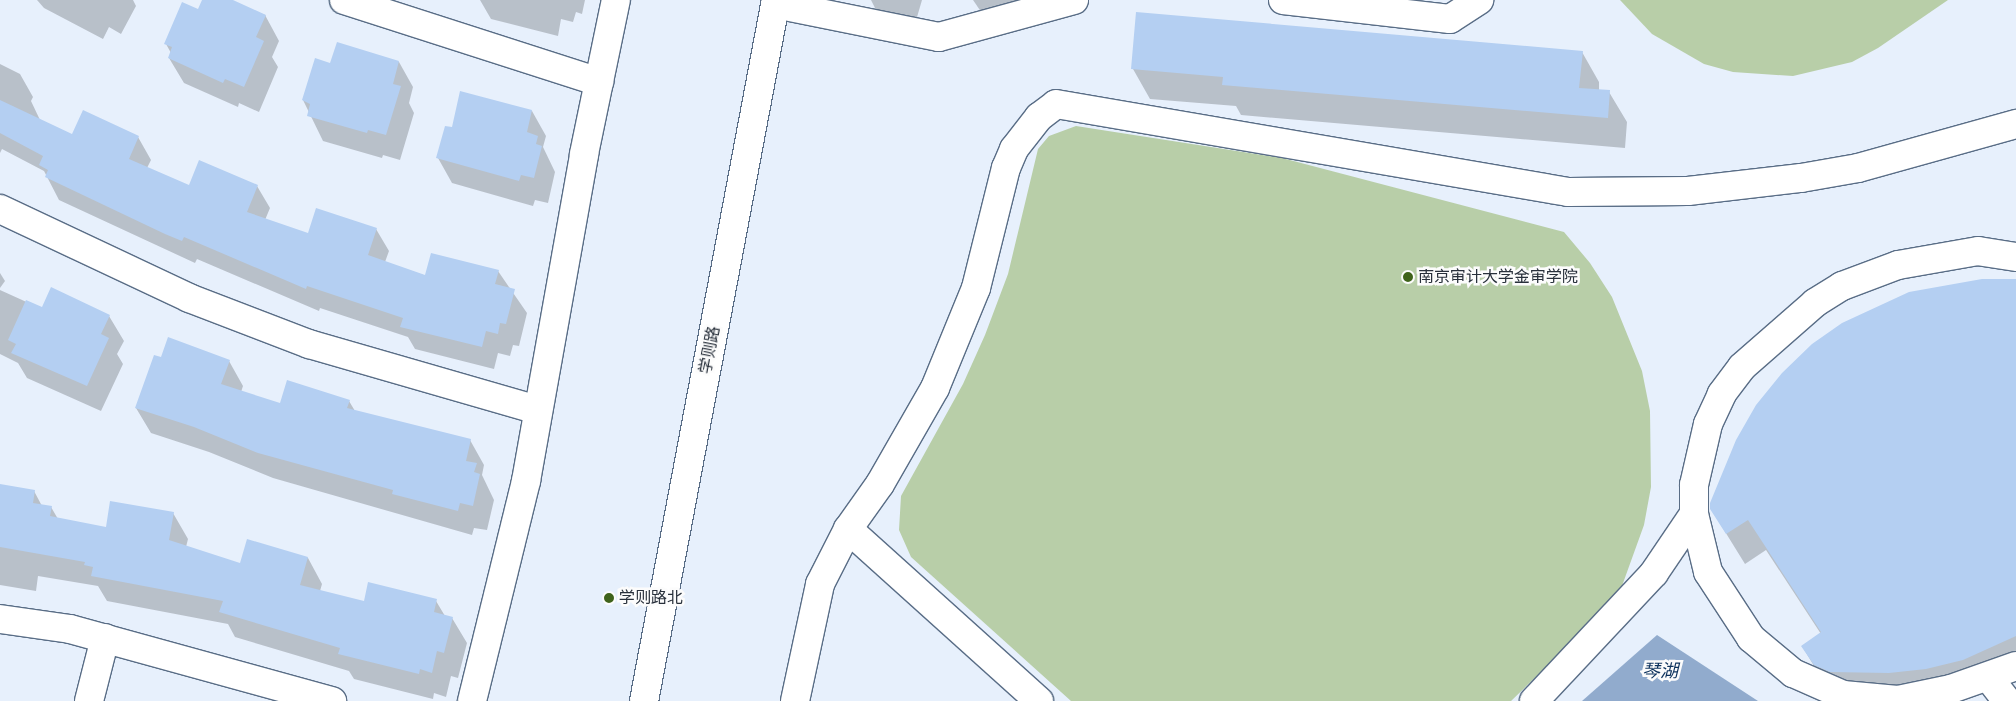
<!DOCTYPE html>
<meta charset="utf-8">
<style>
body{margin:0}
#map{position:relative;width:2016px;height:701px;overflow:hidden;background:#e7f0fc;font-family:"Fira Sans Condensed","Noto Sans SC",sans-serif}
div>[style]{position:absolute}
.green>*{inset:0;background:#b8cea8}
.water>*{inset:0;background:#91abcd}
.shadow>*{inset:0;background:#0003}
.building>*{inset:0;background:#b4cff2}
.roads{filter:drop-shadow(1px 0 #596d86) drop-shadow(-1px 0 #596d86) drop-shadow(0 1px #596d86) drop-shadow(0 -1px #596d86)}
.minor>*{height:28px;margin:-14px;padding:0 14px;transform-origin:14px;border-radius:14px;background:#fff}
.dots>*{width:14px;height:14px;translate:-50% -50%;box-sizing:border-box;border:2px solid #fcfcfc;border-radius:50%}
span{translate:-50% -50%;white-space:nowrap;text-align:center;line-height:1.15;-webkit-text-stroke:5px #fcfcfc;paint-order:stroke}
.poi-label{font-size:16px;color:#28303b}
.left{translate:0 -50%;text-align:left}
.street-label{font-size:16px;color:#28303b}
.water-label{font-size:18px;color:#0c315c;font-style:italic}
</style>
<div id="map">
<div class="green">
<i style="clip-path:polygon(1620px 0,1948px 0,1878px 48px,1852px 62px,1793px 76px,1733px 72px,1704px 64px,1652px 34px)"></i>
<i style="clip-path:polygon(1076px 126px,1282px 158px,1564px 232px,1590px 263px,1612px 297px,1642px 371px,1650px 411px,1651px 487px,1644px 525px,1618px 597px,1511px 701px,1071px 701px,911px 557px,899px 530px,901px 496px,963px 384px,985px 335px,1008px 274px,1038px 149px,1049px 136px)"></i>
</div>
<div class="water">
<i style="clip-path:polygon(1657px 635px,1758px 701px,1582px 701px)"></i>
</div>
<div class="shadow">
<i style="clip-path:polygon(37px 0,133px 0,136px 6px,121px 34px,109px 27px,103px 39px,44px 8px)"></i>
<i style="clip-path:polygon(203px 0,229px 0,265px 15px,279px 41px,272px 57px,278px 67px,259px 112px,239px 103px,238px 107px,184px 83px,169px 58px,171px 53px,166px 44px,199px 10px)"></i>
<i style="clip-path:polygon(480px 0,585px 0,582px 14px,576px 12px,573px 22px,561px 19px,558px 36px,491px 19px)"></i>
<i style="clip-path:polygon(871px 0,922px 0,915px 24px,878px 14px)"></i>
<i style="clip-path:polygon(973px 0,1019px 0,988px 22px)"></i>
<i style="clip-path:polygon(1582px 52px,1599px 82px,1599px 91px,1609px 92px,1627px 122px,1625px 148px,1241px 115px,1236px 106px,1150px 99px,1133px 69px)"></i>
<i style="clip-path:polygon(399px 62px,413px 87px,409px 103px,414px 113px,400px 160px,383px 155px,382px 158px,323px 141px,303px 100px,330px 65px)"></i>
<i style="clip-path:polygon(0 64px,20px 74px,33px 97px,31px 101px,40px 120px,72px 136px,138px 137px,151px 160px,147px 168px,189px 187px,257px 186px,270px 208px,265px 220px,309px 235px,376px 229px,389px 251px,385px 262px,426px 276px,498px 271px,527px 313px,519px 346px,513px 345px,510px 356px,498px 353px,494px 369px,415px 349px,408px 337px,320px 308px,319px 311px,197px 259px,195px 263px,59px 200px,44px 171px,2px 149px,0 153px)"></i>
<i style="clip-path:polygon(532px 111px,546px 136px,543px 147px,555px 172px,548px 203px,535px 200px,533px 206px,452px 183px,438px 158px,453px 129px)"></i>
<i style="clip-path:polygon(0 273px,5px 281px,0 288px)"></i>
<i style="clip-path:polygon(1982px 280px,2016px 280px,2016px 673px,1920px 701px,1820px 676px,1802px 646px,1821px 634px,1766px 550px,1745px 564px,1711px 509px,1909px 293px)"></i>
<i style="clip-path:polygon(0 290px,42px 309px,109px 316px,124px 341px,117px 354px,123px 364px,101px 411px,27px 378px,18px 363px,0 354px)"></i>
<i style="clip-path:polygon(162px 359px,229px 361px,243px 386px,241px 392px,280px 404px,349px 401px,355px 411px,470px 440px,484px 465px,482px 475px,494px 500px,487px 530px,474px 528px,472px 535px,273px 478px,209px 452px,151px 433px,136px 408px)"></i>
<i style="clip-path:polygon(0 486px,34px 491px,42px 506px,51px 507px,58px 519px,107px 528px,173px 513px,188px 539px,186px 547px,241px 565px,248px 541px,308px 558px,322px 584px,320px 591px,365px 603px,436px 601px,445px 616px,452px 618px,467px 643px,458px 678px,451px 676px,446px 697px,434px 693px,433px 699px,354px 679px,349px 671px,235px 637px,228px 624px,107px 601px,98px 586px,38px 576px,36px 591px,0 585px)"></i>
</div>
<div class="building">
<i style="clip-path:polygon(202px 0,233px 0,266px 15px,256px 37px,264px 41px,244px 87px,225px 79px,223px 83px,168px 58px,172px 47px,164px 44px,182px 2px,198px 9px)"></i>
<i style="clip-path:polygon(1136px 12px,1583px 51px,1579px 88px,1610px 90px,1608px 118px,1222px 85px,1223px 77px,1131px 69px)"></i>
<i style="clip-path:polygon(337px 42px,399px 61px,393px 84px,401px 86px,386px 135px,368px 130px,367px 133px,307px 116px,310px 104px,302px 100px,315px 58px,330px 63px)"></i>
<i style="clip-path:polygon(460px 91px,532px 110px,527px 132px,538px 136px,536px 144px,542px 146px,534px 178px,521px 175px,519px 181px,436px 158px,445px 126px,452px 127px)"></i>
<i style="clip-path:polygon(0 100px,72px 134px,83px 110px,139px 136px,129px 159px,189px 185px,199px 160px,258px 185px,247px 212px,308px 233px,316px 208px,377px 228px,368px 255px,425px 275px,431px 253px,499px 270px,495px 284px,515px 289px,506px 324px,500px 323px,498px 334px,486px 331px,482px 347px,400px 327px,403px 318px,307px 286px,306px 289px,184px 237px,182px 241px,165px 234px,45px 177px,48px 170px,39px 165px,43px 156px,0 133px)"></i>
<i style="clip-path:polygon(1982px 279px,2016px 279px,2016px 636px,1963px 660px,1926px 669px,1889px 673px,1830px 672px,1814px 665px,1801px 646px,1821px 632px,1748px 520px,1726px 534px,1710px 509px,1710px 503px,1736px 440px,1756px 405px,1782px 373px,1812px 344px,1842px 323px,1909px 292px)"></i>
<i style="clip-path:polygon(51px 287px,110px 315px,101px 334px,109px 338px,87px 386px,11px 353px,16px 344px,8px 340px,26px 300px,42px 307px)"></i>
<i style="clip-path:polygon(168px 337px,230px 360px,221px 384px,280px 403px,287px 380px,350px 400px,347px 408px,471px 439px,466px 461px,477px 463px,474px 472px,480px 474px,473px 506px,460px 503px,458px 511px,392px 494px,393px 490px,258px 453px,194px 427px,135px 408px,154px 355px,161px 357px)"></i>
<i style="clip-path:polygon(0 484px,35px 490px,33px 503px,52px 506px,50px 516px,106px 527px,110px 501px,174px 512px,169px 540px,240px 563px,247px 539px,308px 557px,300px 585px,364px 601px,368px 582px,437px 599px,434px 612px,453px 617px,444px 653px,437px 651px,432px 673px,420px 669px,419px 674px,338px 654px,340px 648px,219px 612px,223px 601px,91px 576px,93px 567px,84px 565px,85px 562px,0 547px)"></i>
</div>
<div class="roads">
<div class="minor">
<i style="left:344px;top:0;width:268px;rotate:17.8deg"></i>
<i style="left:1283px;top:0;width:168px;rotate:6.5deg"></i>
<i style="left:1450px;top:19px;width:35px;rotate:-33deg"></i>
<i style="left:775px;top:4px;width:167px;rotate:11.4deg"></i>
<i style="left:939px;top:37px;width:140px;rotate:-15.3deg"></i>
<i style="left:0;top:209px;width:209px;rotate:25.2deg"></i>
<i style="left:189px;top:298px;width:129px;rotate:21deg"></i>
<i style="left:309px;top:344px;width:238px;rotate:16.1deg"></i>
<i style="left:2016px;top:257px;width:38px;rotate:-171deg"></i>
<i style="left:1978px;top:251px;width:81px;rotate:170.1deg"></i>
<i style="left:1898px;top:265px;width:60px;rotate:159.4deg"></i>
<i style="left:1842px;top:286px;width:32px;rotate:148deg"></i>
<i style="left:1815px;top:303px;width:97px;rotate:138.8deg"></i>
<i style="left:1742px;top:367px;width:34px;rotate:127deg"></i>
<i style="left:1722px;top:394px;width:33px;rotate:115deg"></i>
<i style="left:1708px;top:424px;width:63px;rotate:102.9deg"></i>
<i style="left:1694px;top:485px;width:29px;rotate:90deg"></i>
<i style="left:1694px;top:514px;width:60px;rotate:76.4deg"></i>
<i style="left:1708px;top:572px;width:79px;rotate:56.9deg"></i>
<i style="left:1751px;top:638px;width:55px;rotate:39.8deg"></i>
<i style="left:1793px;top:673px;width:55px;rotate:23.7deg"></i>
<i style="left:1843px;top:695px;width:55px;rotate:5.2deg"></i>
<i style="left:1898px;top:700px;width:54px;rotate:-11.7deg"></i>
<i style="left:1951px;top:689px;width:69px;rotate:-19.5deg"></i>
<i style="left:848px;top:529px;width:257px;rotate:42deg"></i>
<i style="left:0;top:619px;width:71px;rotate:8.1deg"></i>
<i style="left:70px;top:629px;width:272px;rotate:15.4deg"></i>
<i style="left:1989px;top:678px;width:29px;rotate:52deg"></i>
<i style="left:89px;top:701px;width:65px;rotate:-75.7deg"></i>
<i style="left:472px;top:701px;width:227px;rotate:-76.2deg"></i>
<i style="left:526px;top:481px;width:332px;rotate:-79.9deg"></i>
<i style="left:584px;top:154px;width:157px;rotate:-78.3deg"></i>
<i style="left:644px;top:701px;width:713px;rotate:-79.34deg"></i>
<i style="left:795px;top:701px;width:120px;rotate:-77.9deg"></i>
<i style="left:820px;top:584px;width:62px;rotate:-63deg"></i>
<i style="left:848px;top:529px;width:55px;rotate:-54.6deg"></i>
<i style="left:880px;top:484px;width:111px;rotate:-60.2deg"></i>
<i style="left:935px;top:388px;width:108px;rotate:-67.7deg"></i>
<i style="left:976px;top:288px;width:124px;rotate:-76deg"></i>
<i style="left:1006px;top:168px;width:21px;rotate:-67deg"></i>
<i style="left:1014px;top:149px;width:41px;rotate:-52deg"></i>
<i style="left:1039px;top:117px;width:21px;rotate:-37deg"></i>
<i style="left:1056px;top:104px;width:520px;rotate:9.75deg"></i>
<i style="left:1568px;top:192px;width:120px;rotate:-0.5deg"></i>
<i style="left:1688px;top:191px;width:114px;rotate:-6.6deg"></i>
<i style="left:1801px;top:178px;width:58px;rotate:-10deg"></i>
<i style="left:1858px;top:168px;width:164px;rotate:-15.6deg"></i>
<i style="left:1534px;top:701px;width:175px;rotate:-46.8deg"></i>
<i style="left:1654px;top:573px;width:71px;rotate:-55.9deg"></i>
</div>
</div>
<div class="dots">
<i style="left:1408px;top:277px;background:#3f631b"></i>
<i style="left:609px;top:598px;background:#3f631b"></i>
</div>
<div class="poi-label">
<span class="left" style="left:1418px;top:277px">南京审计大学金审学院</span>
<span class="left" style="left:619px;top:598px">学则路北</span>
</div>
<div class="street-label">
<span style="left:710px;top:350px;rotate:-79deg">学则路</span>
</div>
<div class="water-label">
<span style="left:1660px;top:671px">琴湖</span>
</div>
</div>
